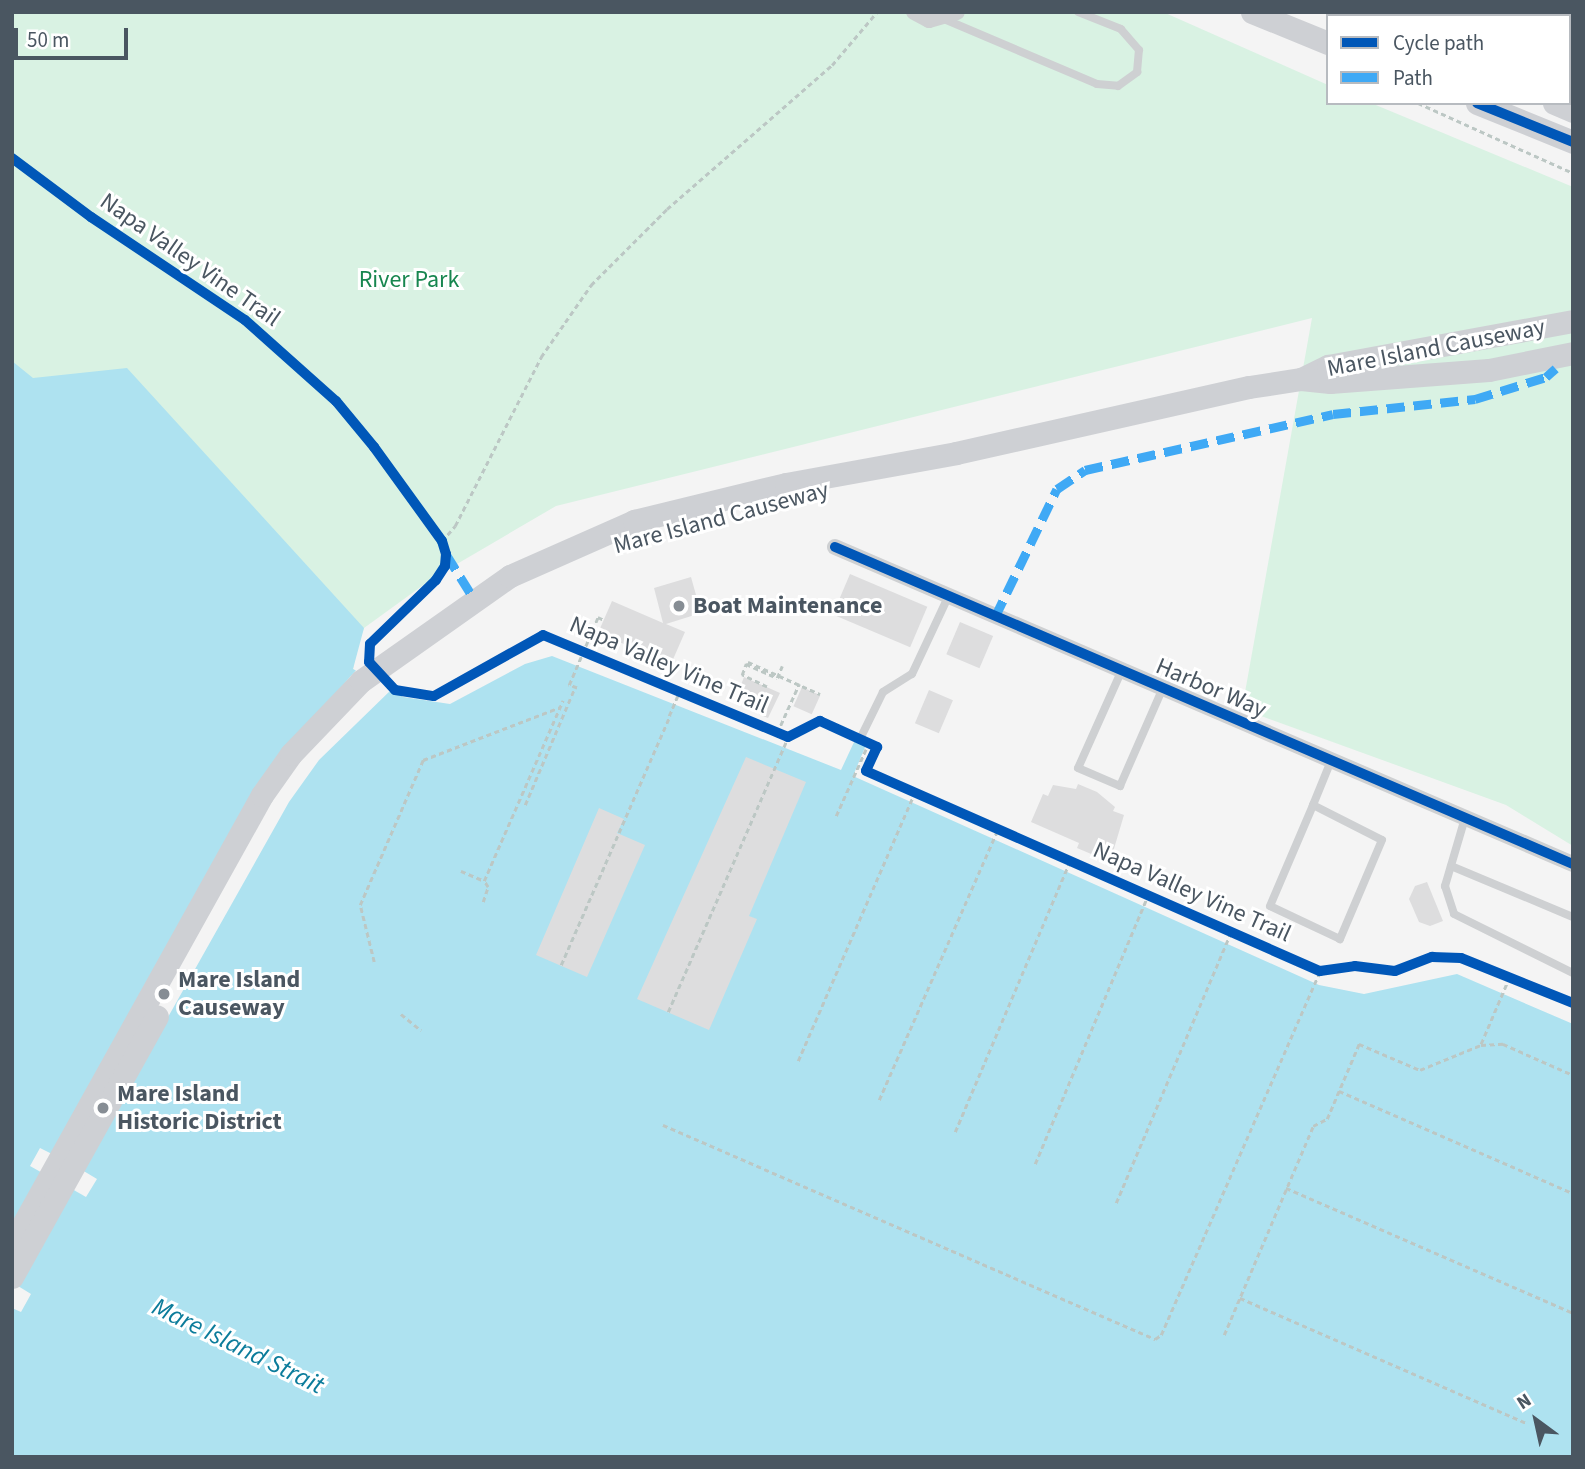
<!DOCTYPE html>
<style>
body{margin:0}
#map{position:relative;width:1585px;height:1469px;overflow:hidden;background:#f4f4f4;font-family:"Source Sans 3",sans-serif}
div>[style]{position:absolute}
.green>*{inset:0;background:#d9f2e3}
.water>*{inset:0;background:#aee2f0}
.pier>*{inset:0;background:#f4f4f4}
.building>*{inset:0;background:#ddddde;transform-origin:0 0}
.path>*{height:2.5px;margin-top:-1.25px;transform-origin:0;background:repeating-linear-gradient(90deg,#bcc7c4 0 5px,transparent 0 8.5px)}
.service>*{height:8px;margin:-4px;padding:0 4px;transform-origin:4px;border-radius:4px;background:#ced0d2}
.minor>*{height:16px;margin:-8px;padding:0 8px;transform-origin:8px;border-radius:8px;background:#ced0d2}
.secondary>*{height:23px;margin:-11.5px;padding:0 11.5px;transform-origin:11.5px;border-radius:11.5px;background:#ced0d4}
.quiet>*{height:9px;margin-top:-4.5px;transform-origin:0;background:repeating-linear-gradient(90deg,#3fa9f5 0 18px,transparent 0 27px)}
.cycleway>*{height:10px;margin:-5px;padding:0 5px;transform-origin:5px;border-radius:5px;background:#0057b8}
.dots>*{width:19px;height:19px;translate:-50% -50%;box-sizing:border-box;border:4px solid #fff;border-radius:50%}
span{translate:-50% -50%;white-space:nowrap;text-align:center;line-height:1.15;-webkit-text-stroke:6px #fff;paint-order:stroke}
.street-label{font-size:24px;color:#4a5661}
.park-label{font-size:24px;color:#17864f}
.poi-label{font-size:24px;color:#4a5661;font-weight:700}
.left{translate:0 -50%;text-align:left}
.water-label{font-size:26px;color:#0c7c9b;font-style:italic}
.frame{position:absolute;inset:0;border:14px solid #4a5661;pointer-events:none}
.legend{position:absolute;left:1326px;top:14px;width:245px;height:91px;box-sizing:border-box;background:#fff;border:2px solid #b7bbc0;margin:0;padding:9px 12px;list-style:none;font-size:21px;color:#4a5661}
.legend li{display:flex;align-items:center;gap:14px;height:35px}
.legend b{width:35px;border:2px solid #b7bbc0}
.north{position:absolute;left:1501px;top:1385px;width:70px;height:70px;-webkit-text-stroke:5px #fff;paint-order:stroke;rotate:327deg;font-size:19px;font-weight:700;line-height:28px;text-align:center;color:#4a5661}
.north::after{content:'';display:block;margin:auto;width:24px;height:32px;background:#4a5661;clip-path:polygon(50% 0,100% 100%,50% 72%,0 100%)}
.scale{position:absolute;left:14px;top:28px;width:114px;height:32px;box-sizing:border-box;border:4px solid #4a5661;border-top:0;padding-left:9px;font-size:21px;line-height:24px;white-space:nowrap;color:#4a5661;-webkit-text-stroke:5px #fff;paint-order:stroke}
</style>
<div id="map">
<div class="green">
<i style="clip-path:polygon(12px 12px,1163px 12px,1328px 85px,1328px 103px,1371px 103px,1573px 187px,1573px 846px,1506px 805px,1242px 709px,1312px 318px,556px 506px,433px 578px,364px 628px,357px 648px,353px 669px,403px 697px,437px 705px,361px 883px,12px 420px)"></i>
</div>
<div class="water">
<i style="clip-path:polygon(12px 361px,33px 378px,127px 368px,364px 628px,353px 669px,403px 697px,450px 704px,525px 664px,552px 656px,841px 770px,855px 740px,866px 745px,853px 776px,1319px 985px,1364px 994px,1457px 974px,1573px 1024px,1573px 1457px,12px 1457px)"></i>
</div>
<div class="pier">
<i style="clip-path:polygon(358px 668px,393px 688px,319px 760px,289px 802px,82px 1170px,97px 1179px,86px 1197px,72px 1189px,18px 1286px,31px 1294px,21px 1312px,12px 1308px,12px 1236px,46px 1175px,30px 1166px,40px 1148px,56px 1156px,334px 695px)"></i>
</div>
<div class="building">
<i style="left:850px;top:574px;width:84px;height:44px;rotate:23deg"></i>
<i style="clip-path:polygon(691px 577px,701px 613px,666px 624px,685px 632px,671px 664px,598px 633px,612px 601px,663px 623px,654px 588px)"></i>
<i style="left:960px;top:622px;width:36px;height:35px;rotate:23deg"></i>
<i style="clip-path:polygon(744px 677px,780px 693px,768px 718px,749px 710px,755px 697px,739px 690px)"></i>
<i style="left:802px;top:687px;width:20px;height:21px;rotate:24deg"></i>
<i style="left:929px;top:690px;width:26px;height:36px;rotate:23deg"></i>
<i style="clip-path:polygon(746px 757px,806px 782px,749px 916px,757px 919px,709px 1030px,637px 999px)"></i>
<i style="clip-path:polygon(1078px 784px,1097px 792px,1115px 807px,1113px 811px,1124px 815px,1110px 862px,1077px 848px,1079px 843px,1031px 822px,1043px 794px,1048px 796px,1053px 785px,1076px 789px)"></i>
<i style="clip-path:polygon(599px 808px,624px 819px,617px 833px,645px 845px,587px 977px,536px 955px)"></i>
<i style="clip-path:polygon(1427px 882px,1443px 921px,1430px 926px,1419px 922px,1409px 899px,1415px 886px)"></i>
</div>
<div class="path">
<i style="left:1418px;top:103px;width:170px;rotate:24.3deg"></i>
<i style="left:442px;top:541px;width:20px;rotate:-49deg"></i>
<i style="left:455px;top:526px;width:190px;rotate:-63deg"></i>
<i style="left:541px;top:357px;width:88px;rotate:-55.2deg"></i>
<i style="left:591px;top:285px;width:107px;rotate:-45deg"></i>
<i style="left:667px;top:209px;width:219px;rotate:-41.1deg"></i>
<i style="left:832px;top:65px;width:70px;rotate:-49.7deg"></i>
<i style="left:748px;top:662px;width:79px;rotate:24deg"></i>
<i style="left:767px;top:687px;width:28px;rotate:-154deg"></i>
<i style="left:742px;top:675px;width:12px;rotate:-70deg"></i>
<i style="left:746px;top:664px;width:34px;rotate:24deg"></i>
<i style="left:777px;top:678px;width:13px;rotate:-67deg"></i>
<i style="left:577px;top:688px;width:9px;rotate:-159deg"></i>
<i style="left:569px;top:685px;width:74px;rotate:-66.9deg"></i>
<i style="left:598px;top:617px;width:7px;rotate:27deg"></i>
<i style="left:669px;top:716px;width:25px;rotate:-67deg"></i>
<i style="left:777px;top:733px;width:54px;rotate:-65.8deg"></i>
<i style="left:525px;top:805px;width:128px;rotate:-67deg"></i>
<i style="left:836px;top:816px;width:73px;rotate:-65.9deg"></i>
<i style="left:461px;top:871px;width:25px;rotate:23deg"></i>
<i style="left:483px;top:902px;width:16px;rotate:-72deg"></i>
<i style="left:488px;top:887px;width:7px;rotate:-124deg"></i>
<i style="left:484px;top:881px;width:197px;rotate:-66.4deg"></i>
<i style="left:374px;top:962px;width:59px;rotate:-103.8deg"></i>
<i style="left:360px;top:905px;width:158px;rotate:-66.5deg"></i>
<i style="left:423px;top:760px;width:147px;rotate:-21.1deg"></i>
<i style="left:561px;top:965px;width:272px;rotate:-66.4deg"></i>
<i style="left:1510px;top:977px;width:74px;rotate:113.1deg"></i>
<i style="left:1481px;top:1045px;width:22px;rotate:-3deg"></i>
<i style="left:1503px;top:1044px;width:77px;rotate:23.9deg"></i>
<i style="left:668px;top:1012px;width:300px;rotate:-66.4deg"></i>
<i style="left:401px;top:1014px;width:26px;rotate:39deg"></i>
<i style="left:798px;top:1061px;width:293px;rotate:-66.5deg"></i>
<i style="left:1339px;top:1091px;width:255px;rotate:23.6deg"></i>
<i style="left:879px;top:1100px;width:296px;rotate:-66.3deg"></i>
<i style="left:663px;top:1125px;width:537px;rotate:23.51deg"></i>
<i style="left:1155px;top:1339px;width:7px;rotate:-34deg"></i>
<i style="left:1161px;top:1335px;width:397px;rotate:-66.4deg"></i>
<i style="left:955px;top:1132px;width:294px;rotate:-67deg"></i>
<i style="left:1035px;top:1164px;width:292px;rotate:-67.2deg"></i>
<i style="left:1286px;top:1188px;width:313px;rotate:23.5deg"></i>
<i style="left:1116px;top:1203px;width:294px;rotate:-67deg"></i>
<i style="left:1240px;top:1298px;width:314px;rotate:23.6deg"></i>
<i style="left:1224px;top:1335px;width:227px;rotate:-66.9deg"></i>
<i style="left:1313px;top:1126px;width:16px;rotate:-27deg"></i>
<i style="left:1327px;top:1119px;width:82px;rotate:-66.9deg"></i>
<i style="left:1359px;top:1044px;width:66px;rotate:23.1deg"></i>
<i style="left:1420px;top:1070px;width:66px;rotate:-22.3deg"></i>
</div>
<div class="service">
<i style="left:944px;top:19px;width:166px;rotate:23deg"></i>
<i style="left:1097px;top:84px;width:21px;rotate:5deg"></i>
<i style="left:1118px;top:86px;width:24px;rotate:-36deg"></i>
<i style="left:1137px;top:72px;width:22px;rotate:-85deg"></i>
<i style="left:1139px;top:50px;width:28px;rotate:-131deg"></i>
<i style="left:1121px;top:29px;width:46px;rotate:-158.4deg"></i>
<i style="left:1121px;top:672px;width:105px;rotate:114.1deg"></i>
<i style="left:1078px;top:768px;width:46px;rotate:23.2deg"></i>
<i style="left:1120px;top:786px;width:105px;rotate:-66.4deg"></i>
<i style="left:860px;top:739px;width:52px;rotate:-63.9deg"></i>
<i style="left:883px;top:692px;width:34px;rotate:-32deg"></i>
<i style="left:912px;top:674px;width:85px;rotate:-64.9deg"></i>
<i style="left:1313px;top:805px;width:77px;rotate:26.9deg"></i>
<i style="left:1382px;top:840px;width:108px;rotate:113deg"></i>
<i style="left:1340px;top:939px;width:77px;rotate:-154.8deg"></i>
<i style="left:1270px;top:906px;width:110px;rotate:-66.9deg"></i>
<i style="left:1313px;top:805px;width:48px;rotate:-67.8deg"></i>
<i style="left:1465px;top:818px;width:71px;rotate:106.4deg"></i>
<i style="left:1445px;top:886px;width:29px;rotate:72deg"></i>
<i style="left:1454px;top:914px;width:133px;rotate:26.4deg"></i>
<i style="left:1451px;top:866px;width:132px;rotate:22.7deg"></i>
</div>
<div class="minor">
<i style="left:914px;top:12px;width:17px;rotate:28deg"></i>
<i style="left:929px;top:20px;width:29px;rotate:-16deg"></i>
<i style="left:1408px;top:16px;width:4px;rotate:-63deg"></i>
<i style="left:835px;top:547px;width:803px;rotate:23.25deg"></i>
</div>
<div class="secondary">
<i style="left:1252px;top:12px;width:82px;rotate:22.2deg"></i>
<i style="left:1343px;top:12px;width:9px;rotate:27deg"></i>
<i style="left:1477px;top:103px;width:104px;rotate:22.1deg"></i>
<i style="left:1554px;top:103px;width:21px;rotate:23deg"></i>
<i style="left:1301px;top:379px;width:30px;rotate:-26deg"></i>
<i style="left:1328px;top:366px;width:249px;rotate:-10.4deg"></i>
<i style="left:12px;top:1244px;width:514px;rotate:-60.89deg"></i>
<i style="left:262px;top:795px;width:50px;rotate:-54.7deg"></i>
<i style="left:291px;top:754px;width:101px;rotate:-46.2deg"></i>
<i style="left:361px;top:681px;width:182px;rotate:-35.2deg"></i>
<i style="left:510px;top:576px;width:136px;rotate:-23.9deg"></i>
<i style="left:634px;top:521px;width:156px;rotate:-13.7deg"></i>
<i style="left:786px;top:484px;width:173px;rotate:-10.3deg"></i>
<i style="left:956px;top:453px;width:300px;rotate:-12.7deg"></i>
<i style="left:1249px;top:387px;width:53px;rotate:-8.7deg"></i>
<i style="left:1301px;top:379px;width:29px;rotate:6deg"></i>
<i style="left:1330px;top:382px;width:159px;rotate:-4.3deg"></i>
<i style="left:1489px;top:370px;width:86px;rotate:-11.4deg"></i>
<i style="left:12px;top:1277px;width:298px;rotate:-60.9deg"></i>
</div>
<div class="quiet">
<i style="left:446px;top:554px;width:53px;rotate:58.1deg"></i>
<i style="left:995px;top:617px;width:142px;rotate:-64.2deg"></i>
<i style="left:1057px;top:489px;width:34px;rotate:-34deg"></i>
<i style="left:1085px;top:470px;width:254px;rotate:-12.7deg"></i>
<i style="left:1333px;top:414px;width:143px;rotate:-6deg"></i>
<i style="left:1475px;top:399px;width:74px;rotate:-17.2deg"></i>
<i style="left:1546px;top:377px;width:13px;rotate:-42deg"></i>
</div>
<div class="cycleway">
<i style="left:1477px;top:103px;width:104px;rotate:22.1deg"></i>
<i style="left:12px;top:158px;width:99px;rotate:36.8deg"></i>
<i style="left:91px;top:217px;width:185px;rotate:33.8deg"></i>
<i style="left:245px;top:320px;width:122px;rotate:41.7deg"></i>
<i style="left:336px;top:401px;width:60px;rotate:50.4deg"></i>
<i style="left:374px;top:447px;width:116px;rotate:54.1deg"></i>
<i style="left:442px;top:541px;width:14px;rotate:73deg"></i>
<i style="left:446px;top:554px;width:12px;rotate:95deg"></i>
<i style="left:445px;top:566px;width:17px;rotate:123deg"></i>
<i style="left:436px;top:580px;width:92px;rotate:135.9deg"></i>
<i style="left:370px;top:644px;width:18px;rotate:93deg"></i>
<i style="left:369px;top:662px;width:38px;rotate:47deg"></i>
<i style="left:395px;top:690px;width:39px;rotate:9deg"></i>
<i style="left:434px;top:696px;width:125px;rotate:-29.2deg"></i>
<i style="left:543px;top:635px;width:265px;rotate:22.6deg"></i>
<i style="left:788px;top:737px;width:36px;rotate:-27deg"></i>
<i style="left:820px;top:721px;width:63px;rotate:24.5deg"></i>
<i style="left:877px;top:747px;width:26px;rotate:115deg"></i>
<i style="left:866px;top:771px;width:496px;rotate:23.8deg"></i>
<i style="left:1320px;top:971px;width:35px;rotate:-8deg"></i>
<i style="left:1355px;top:966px;width:40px;rotate:7.1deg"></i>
<i style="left:1395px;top:971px;width:40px;rotate:-21deg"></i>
<i style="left:1432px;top:957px;width:29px;rotate:2deg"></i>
<i style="left:1461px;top:958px;width:121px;rotate:21.9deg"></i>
<i style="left:835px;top:547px;width:803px;rotate:23.25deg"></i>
</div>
<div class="dots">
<i style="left:679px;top:606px;background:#868d94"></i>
<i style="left:164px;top:994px;background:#868d94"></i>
<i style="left:103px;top:1108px;background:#868d94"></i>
</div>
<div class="street-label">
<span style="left:190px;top:260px;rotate:35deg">Napa Valley Vine Trail</span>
<span style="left:1436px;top:348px;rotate:-11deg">Mare Island Causeway</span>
<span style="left:721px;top:518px;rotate:-15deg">Mare Island Causeway</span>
<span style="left:669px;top:665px;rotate:23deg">Napa Valley Vine Trail</span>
<span style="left:1211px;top:688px;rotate:23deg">Harbor Way</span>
<span style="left:1192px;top:892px;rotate:24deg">Napa Valley Vine Trail</span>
</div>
<div class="park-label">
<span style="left:409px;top:280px">River Park</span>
</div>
<div class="poi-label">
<span class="left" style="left:693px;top:606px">Boat Maintenance</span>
<span class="left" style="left:178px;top:994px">Mare Island<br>Causeway</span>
<span class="left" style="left:117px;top:1108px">Mare Island<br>Historic District</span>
</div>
<div class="water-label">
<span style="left:238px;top:1346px;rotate:26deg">Mare Island Strait</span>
</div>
<div class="frame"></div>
<ul class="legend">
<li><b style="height:9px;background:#0057b8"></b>Cycle path</li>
<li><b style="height:9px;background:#3fa9f5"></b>Path</li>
</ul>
<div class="north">N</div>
<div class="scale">50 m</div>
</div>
